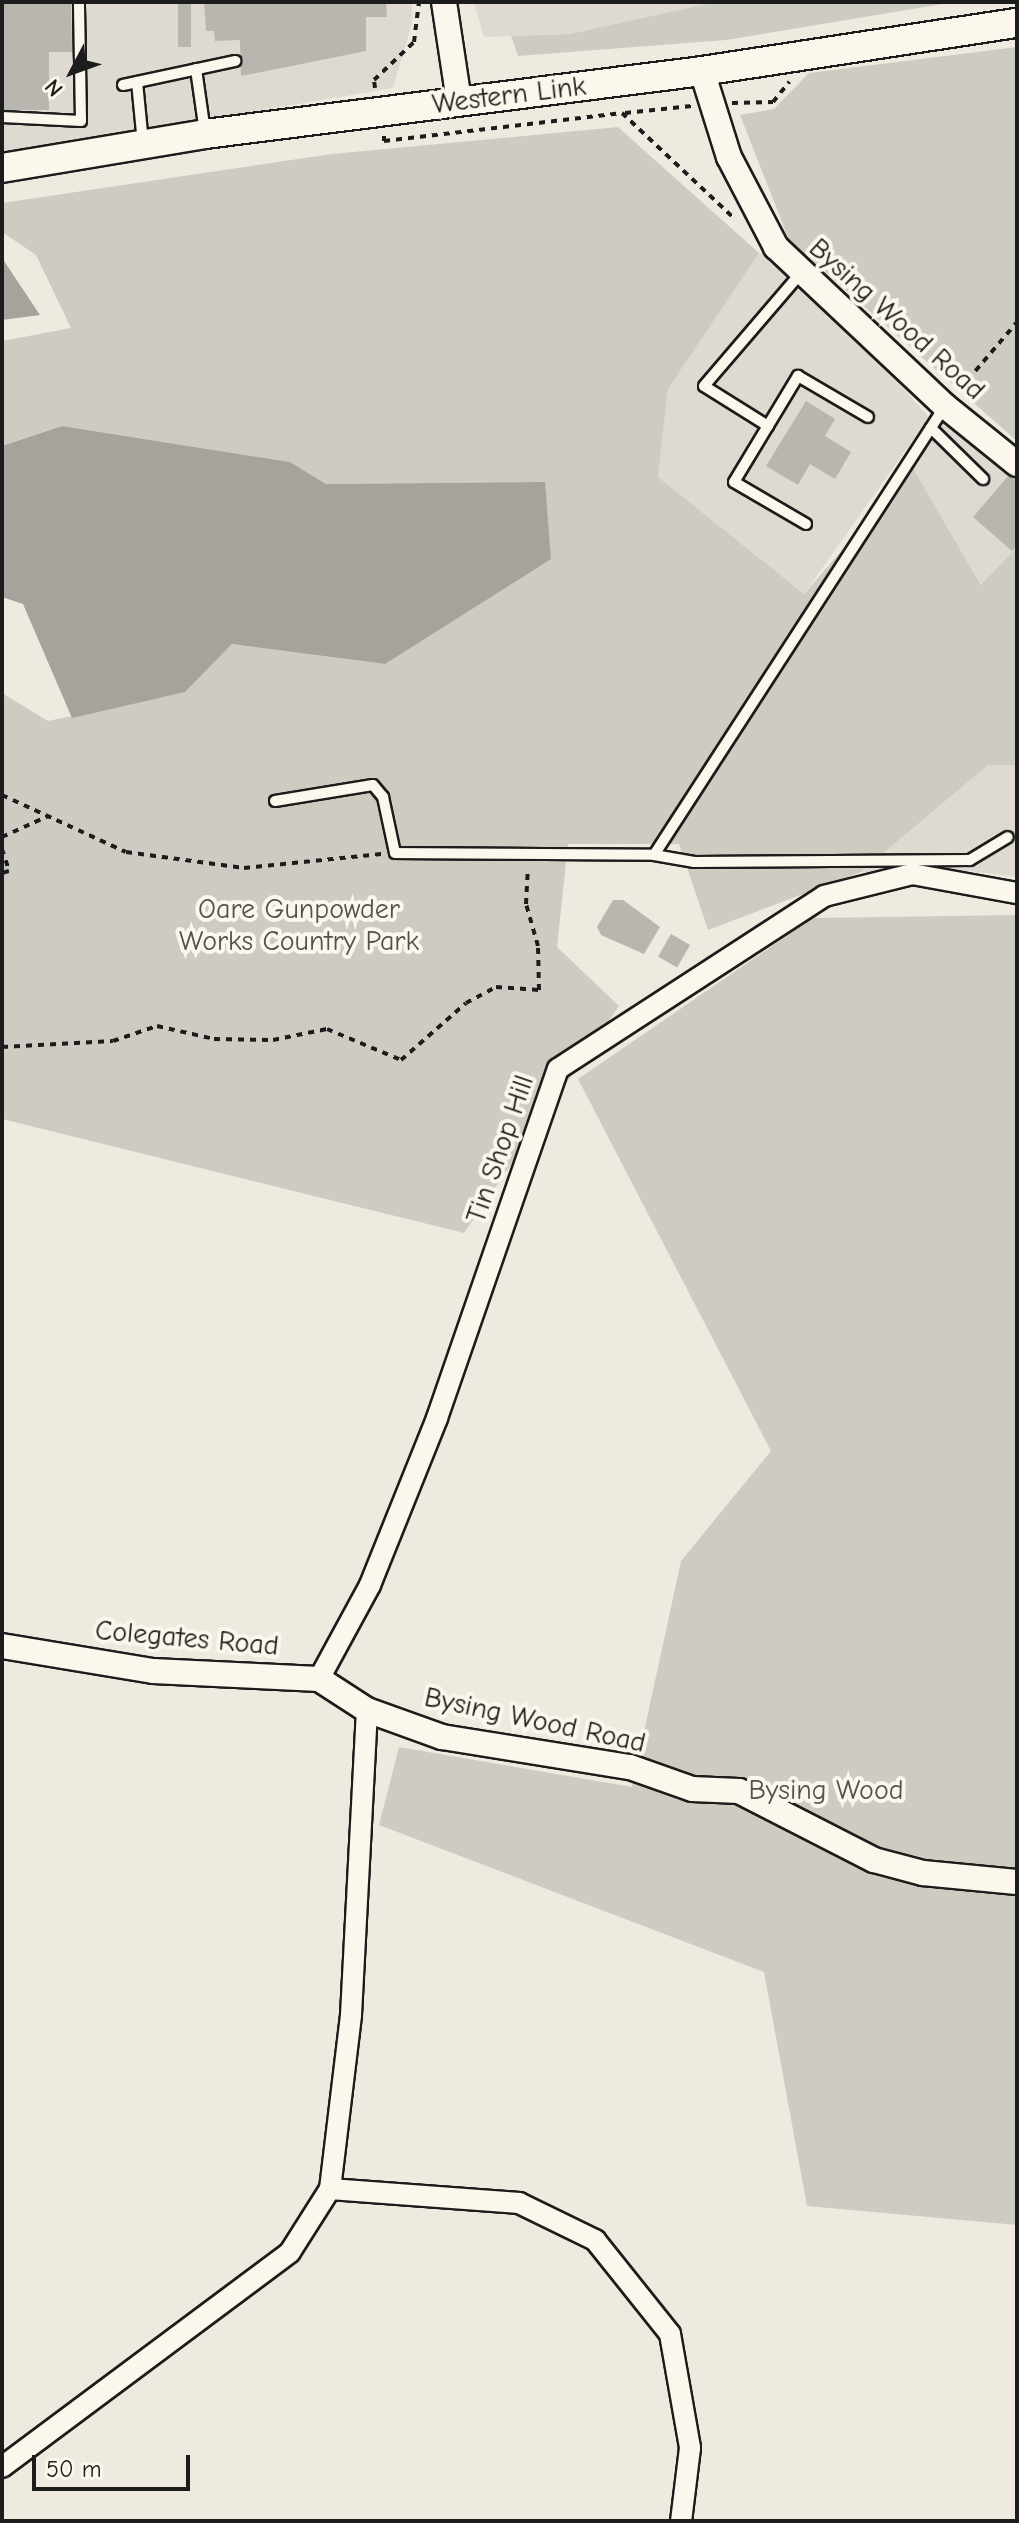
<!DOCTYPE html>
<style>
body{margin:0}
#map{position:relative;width:1019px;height:2523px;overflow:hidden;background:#eeeadf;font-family:"Comic Neue",sans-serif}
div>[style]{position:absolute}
.built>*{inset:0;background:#dedad1}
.green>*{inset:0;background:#ceccc2}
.water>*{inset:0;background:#a6a39d}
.building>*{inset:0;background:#b9b6af;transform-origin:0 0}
.path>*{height:4px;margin-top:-2px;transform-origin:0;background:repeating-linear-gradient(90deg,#1c1c1c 0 6px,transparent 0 12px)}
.roads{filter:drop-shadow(2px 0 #1c1c1c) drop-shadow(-2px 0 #1c1c1c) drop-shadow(0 2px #1c1c1c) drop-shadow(0 -2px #1c1c1c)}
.service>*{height:10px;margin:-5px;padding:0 5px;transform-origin:5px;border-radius:5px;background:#fbf7ec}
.minor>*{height:20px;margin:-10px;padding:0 10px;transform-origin:10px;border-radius:10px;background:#fbf7ec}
.tertiary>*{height:24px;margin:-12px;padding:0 12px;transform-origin:12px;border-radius:12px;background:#fbf7ec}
.secondary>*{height:28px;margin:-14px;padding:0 14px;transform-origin:14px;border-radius:14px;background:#fbf7ec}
span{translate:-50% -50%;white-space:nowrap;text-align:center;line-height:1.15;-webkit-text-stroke:8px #fbf7ec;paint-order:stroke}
.street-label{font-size:28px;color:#1c1c1c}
.park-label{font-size:28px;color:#51514e}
.frame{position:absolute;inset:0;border:4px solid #1c1c1c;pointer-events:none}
.north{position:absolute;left:32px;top:32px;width:80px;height:80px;-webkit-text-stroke:6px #fbf7ec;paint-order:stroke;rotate:229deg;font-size:22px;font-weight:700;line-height:32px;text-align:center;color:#1c1c1c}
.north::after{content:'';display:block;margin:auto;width:28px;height:36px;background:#1c1c1c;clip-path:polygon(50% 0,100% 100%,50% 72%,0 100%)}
.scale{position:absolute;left:32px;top:2455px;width:158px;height:36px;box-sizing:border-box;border:4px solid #1c1c1c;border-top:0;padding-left:10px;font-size:24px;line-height:28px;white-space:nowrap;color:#1c1c1c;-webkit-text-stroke:6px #fbf7ec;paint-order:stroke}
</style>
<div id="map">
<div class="built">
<i style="clip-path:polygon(2px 2px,412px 2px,412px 23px,393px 88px,2px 154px)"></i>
<i style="clip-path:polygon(474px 2px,716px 2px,716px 3px,570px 34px,484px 37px)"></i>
<i style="clip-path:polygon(759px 253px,800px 274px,929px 417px,804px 594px,658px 477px,668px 389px)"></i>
<i style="clip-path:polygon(941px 421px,1017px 469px,1017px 547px,982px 586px,913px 468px)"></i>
<i style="clip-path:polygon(988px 765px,1017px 765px,1017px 877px,969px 871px,861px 872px)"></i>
</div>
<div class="green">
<i style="clip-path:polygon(716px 2px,955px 2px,726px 40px,518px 56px,511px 36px,570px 34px)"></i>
<i style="clip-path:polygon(1017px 47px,1017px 441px,789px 240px,740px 115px,774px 109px,809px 73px)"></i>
<i style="clip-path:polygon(618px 127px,759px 253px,668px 389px,658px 477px,804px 594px,913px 468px,981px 585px,1017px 547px,1017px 765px,988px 765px,861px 872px,708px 930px,679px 844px,568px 844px,557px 947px,619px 1006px,464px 1233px,2px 1119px,2px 693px,48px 721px,185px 692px,232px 644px,385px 664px,545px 482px,326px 484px,290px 462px,62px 426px,2px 446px,2px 341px,71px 328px,36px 255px,2px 232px,2px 203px,332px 154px)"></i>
<i style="clip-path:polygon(1017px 915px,1017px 2225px,807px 2206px,764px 1972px,379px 1825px,399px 1747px,632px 1787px,681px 1561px,771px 1451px,578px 1079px,813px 918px)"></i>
</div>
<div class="water">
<i style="clip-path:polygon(2px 258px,40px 315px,2px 320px)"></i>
<i style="clip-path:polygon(62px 426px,290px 462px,326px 484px,545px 482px,551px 559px,385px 664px,232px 644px,185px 692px,72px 718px,23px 604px,2px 597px,2px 446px)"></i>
</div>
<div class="building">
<i style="clip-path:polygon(2px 2px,71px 2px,72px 52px,49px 52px,49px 110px,2px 110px)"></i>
<i style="left:178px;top:2px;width:13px;height:45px"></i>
<i style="clip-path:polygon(204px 2px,386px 2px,387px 17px,366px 17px,366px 51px,241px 76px,240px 40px,215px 41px,214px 31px,206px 31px)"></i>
<i style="clip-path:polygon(806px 401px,835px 419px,825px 436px,851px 452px,835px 479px,810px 464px,798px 485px,766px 466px)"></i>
<i style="clip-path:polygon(1015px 468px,1017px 545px,1012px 551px,973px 517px)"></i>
<i style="clip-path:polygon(613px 900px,623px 900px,660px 927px,644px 954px,601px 935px,597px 927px)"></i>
<i style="left:671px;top:934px;width:22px;height:26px;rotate:30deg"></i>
</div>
<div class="path">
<i style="left:375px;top:88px;width:8px;rotate:-97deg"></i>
<i style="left:374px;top:80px;width:55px;rotate:-43.5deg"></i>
<i style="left:414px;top:42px;width:40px;rotate:-82.9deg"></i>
<i style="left:732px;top:103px;width:41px;rotate:-1.4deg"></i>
<i style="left:773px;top:102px;width:26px;rotate:-51deg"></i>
<i style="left:625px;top:113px;width:67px;rotate:-6deg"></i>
<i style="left:384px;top:136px;width:5px;rotate:90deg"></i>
<i style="left:384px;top:141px;width:240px;rotate:-6.7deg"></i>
<i style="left:622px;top:113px;width:155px;rotate:43.2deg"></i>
<i style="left:960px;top:389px;width:88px;rotate:-49.6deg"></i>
<i style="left:2px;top:795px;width:136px;rotate:24.7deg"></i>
<i style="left:126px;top:852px;width:119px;rotate:7.7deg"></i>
<i style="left:244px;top:868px;width:138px;rotate:-5.8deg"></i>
<i style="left:2px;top:837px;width:51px;rotate:-24.5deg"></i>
<i style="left:2px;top:849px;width:23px;rotate:72deg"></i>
<i style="left:9px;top:871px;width:7px;rotate:164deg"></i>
<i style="left:2px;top:1047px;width:111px;rotate:-3.1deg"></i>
<i style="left:113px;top:1041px;width:46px;rotate:-18.8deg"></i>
<i style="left:157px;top:1026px;width:58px;rotate:12.8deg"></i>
<i style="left:214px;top:1039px;width:59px;rotate:1deg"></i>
<i style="left:273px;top:1040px;width:55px;rotate:-11.5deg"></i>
<i style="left:327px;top:1029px;width:80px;rotate:22.7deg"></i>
<i style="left:401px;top:1060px;width:86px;rotate:-41.2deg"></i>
<i style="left:466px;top:1003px;width:34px;rotate:-28deg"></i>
<i style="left:496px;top:987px;width:43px;rotate:4deg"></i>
<i style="left:539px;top:990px;width:44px;rotate:-91.3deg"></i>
<i style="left:538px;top:946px;width:44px;rotate:-105.9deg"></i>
<i style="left:526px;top:904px;width:35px;rotate:-87deg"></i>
</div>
<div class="roads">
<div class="service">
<i style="left:196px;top:69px;width:64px;rotate:81.9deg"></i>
<i style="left:137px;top:82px;width:61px;rotate:84.4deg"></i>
<i style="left:123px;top:85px;width:115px;rotate:-12.1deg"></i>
<i style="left:2px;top:117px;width:79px;rotate:2.9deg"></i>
<i style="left:81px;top:121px;width:119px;rotate:-91deg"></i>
<i style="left:768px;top:426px;width:75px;rotate:-148deg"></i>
<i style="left:704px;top:386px;width:148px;rotate:-49.4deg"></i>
<i style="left:931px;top:428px;width:73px;rotate:44.4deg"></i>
<i style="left:806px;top:524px;width:83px;rotate:-149.7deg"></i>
<i style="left:734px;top:482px;width:124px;rotate:-58.9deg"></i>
<i style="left:798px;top:376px;width:81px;rotate:30.4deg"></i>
<i style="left:275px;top:801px;width:99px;rotate:-9.3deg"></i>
<i style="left:373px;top:785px;width:16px;rotate:50deg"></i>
<i style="left:383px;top:797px;width:57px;rotate:77.9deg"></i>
<i style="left:395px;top:853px;width:259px;rotate:0.4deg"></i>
<i style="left:654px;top:855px;width:535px;rotate:-57.05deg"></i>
<i style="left:654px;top:855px;width:41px;rotate:9.9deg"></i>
<i style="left:694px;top:862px;width:276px;rotate:-0.4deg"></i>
<i style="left:970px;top:860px;width:44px;rotate:-31.2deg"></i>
</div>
<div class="minor">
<i style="left:319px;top:1679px;width:107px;rotate:-61.5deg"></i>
<i style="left:370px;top:1585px;width:180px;rotate:-68.1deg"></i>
<i style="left:437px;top:1418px;width:369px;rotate:-70.9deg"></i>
<i style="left:558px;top:1069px;width:317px;rotate:-33deg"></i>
<i style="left:824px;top:896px;width:91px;rotate:-14deg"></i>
<i style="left:912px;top:874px;width:107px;rotate:10.3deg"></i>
<i style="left:330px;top:2189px;width:190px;rotate:4.2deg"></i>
<i style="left:519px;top:2203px;width:85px;rotate:26deg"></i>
<i style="left:595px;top:2240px;width:120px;rotate:51.4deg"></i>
<i style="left:670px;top:2334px;width:116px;rotate:80deg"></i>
<i style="left:690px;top:2448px;width:74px;rotate:97deg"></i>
<i style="left:2px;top:2467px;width:359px;rotate:-36.7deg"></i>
<i style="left:290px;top:2252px;width:75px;rotate:-57.6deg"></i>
<i style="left:330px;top:2189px;width:175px;rotate:-83.1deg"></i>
<i style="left:351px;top:2015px;width:305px;rotate:-87deg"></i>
</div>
<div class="tertiary">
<i style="left:444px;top:2px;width:100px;rotate:81.4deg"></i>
<i style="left:702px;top:71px;width:90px;rotate:72.6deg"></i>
<i style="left:729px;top:157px;width:102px;rotate:62.4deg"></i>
<i style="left:776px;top:247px;width:232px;rotate:43.3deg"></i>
<i style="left:945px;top:406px;width:92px;rotate:38.9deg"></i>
<i style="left:2px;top:1646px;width:153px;rotate:9.4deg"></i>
<i style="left:153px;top:1671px;width:166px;rotate:2.8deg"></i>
<i style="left:319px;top:1679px;width:57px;rotate:32.9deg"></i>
<i style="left:367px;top:1710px;width:80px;rotate:19.8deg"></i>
<i style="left:442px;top:1737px;width:190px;rotate:9.1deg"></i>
<i style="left:630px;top:1767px;width:66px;rotate:19.5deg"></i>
<i style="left:692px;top:1789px;width:47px;rotate:2.4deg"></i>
<i style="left:739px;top:1791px;width:152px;rotate:27.1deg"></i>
<i style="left:874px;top:1860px;width:51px;rotate:14.9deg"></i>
<i style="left:923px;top:1873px;width:94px;rotate:5.5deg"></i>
</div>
<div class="secondary">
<i style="left:2px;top:168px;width:206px;rotate:-9.5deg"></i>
<i style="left:205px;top:134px;width:501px;rotate:-7.22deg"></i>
<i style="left:702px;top:71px;width:319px;rotate:-8.7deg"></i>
</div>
</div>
<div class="street-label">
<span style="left:509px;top:95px;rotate:-7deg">Western Link</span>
<span style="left:897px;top:319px;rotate:42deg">Bysing Wood Road</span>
<span style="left:500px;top:1149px;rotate:-71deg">Tin Shop Hill</span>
<span style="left:187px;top:1638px;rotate:5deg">Colegates Road</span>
<span style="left:535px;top:1720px;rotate:12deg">Bysing Wood Road</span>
</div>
<div class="park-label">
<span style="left:299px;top:925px">Oare Gunpowder<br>Works Country Park</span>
<span style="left:826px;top:1790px">Bysing Wood</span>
</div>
<div class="frame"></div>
<div class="north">N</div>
<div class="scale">50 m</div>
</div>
